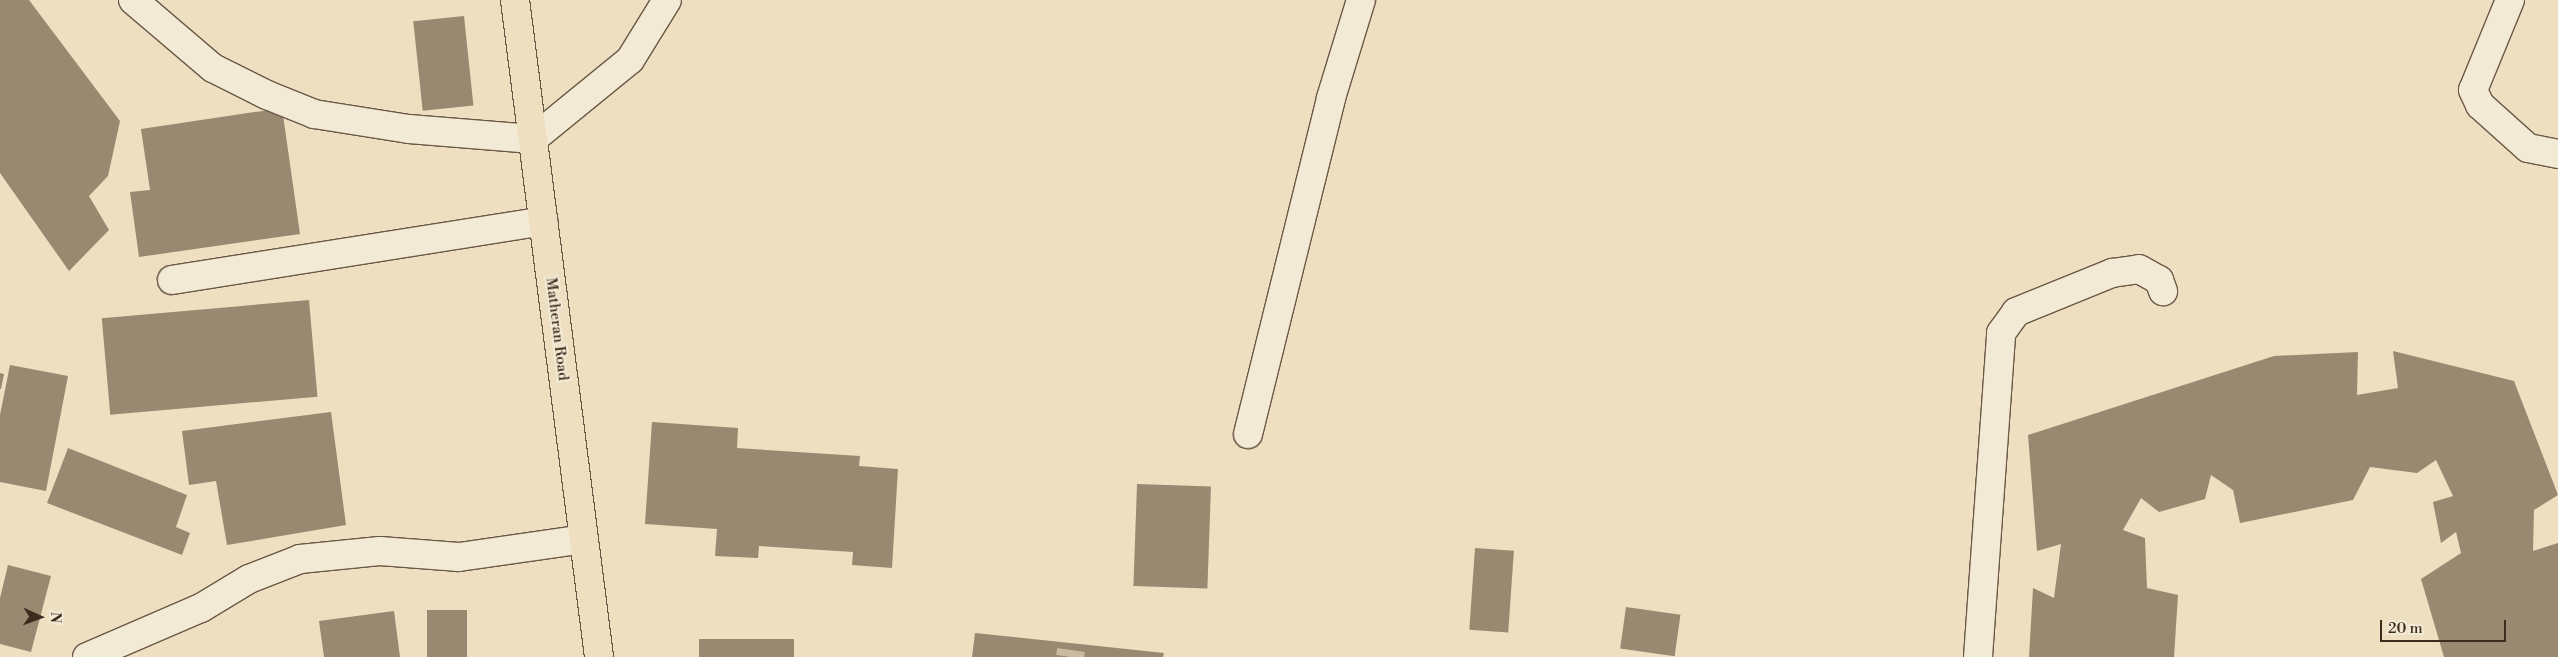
<!DOCTYPE html>
<style>
body{margin:0}
#map{position:relative;width:2558px;height:657px;overflow:hidden;background:#eddfbf;font-family:"Libre Bodoni",serif}
div>[style]{position:absolute}
.building>*{inset:0;background:#998971;transform-origin:0 0}
.minor-tunnel>*{height:28px;margin-top:-14px;transform-origin:0;background:repeating-linear-gradient(90deg,#cabb9f 0 28px,transparent 0 42px)}
.roads{filter:drop-shadow(1px 0 #6a5846) drop-shadow(-1px 0 #6a5846) drop-shadow(0 1px #6a5846) drop-shadow(0 -1px #6a5846)}
.minor>*{height:28px;margin:-14px;padding:0 14px;transform-origin:14px;border-radius:14px;background:#f3ead5}
.major>*{height:28px;margin:-14px;padding:0 14px;transform-origin:14px;border-radius:14px;background:#eddfbf}
span{translate:-50% -50%;white-space:nowrap;text-align:center;line-height:1.15;-webkit-text-stroke:4px #f3ead5;paint-order:stroke}
.street-label{font-size:15px;color:#3e2b1d}
.north{position:absolute;left:15px;top:592px;width:50px;height:50px;-webkit-text-stroke:4px #f3ead5;paint-order:stroke;rotate:92deg;font-size:14px;font-weight:700;line-height:20px;text-align:center;color:#3e2b1d}
.north::after{content:'';display:block;margin:auto;width:18px;height:22px;background:#3e2b1d;clip-path:polygon(50% 0,100% 100%,50% 72%,0 100%)}
.scale{position:absolute;left:2380px;top:620px;width:126px;height:22px;box-sizing:border-box;border:2px solid #3e2b1d;border-top:0;padding-left:6px;font-size:15px;line-height:18px;white-space:nowrap;color:#3e2b1d;-webkit-text-stroke:4px #f3ead5;paint-order:stroke}
</style>
<div id="map">
<div class="building">
<i style="clip-path:polygon(0 0,29px 0,120px 121px,108px 176px,89px 196px,109px 230px,69px 271px,0 173px)"></i>
<i style="left:464px;top:16px;width:90px;height:51px;rotate:84deg"></i>
<i style="clip-path:polygon(282px 108px,300px 234px,139px 257px,130px 192px,150px 190px,141px 129px)"></i>
<i style="left:309px;top:300px;width:97px;height:208px;rotate:85deg"></i>
<i style="clip-path:polygon(2393px 351px,2514px 381px,2558px 495px,2534px 510px,2533px 551px,2558px 543px,2558px 657px,2444px 657px,2421px 579px,2461px 553px,2456px 532px,2441px 543px,2433px 502px,2453px 496px,2436px 460px,2417px 473px,2370px 467px,2353px 500px,2240px 523px,2233px 490px,2211px 475px,2205px 499px,2159px 512px,2141px 498px,2123px 530px,2145px 538px,2147px 588px,2178px 595px,2174px 657px,2029px 657px,2033px 588px,2054px 598px,2061px 544px,2037px 551px,2028px 435px,2274px 356px,2358px 352px,2357px 395px,2398px 388px)"></i>
<i style="clip-path:polygon(10px 365px,68px 376px,46px 491px,0 482px,0 415px)"></i>
<i style="clip-path:polygon(0 373px,4px 374px,1px 389px,0 389px)"></i>
<i style="clip-path:polygon(331px 412px,346px 525px,227px 545px,216px 481px,189px 485px,182px 431px)"></i>
<i style="clip-path:polygon(652px 422px,738px 428px,737px 448px,860px 456px,859px 466px,898px 469px,892px 568px,852px 565px,853px 552px,759px 546px,758px 558px,715px 556px,717px 529px,645px 524px)"></i>
<i style="clip-path:polygon(68px 448px,187px 495px,176px 527px,190px 533px,182px 555px,47px 503px)"></i>
<i style="left:1137px;top:484px;width:74px;height:102px;rotate:2deg"></i>
<i style="left:1475px;top:548px;width:39px;height:82px;rotate:4deg"></i>
<i style="clip-path:polygon(8px 565px,51px 576px,31px 652px,0 644px,0 598px)"></i>
<i style="left:1626px;top:607px;width:55px;height:42px;rotate:8deg"></i>
<i style="left:427px;top:610px;width:40px;height:47px"></i>
<i style="clip-path:polygon(394px 611px,400px 657px,324px 657px,319px 621px)"></i>
<i style="clip-path:polygon(975px 633px,1164px 653px,1163px 657px,972px 657px)"></i>
<i style="left:794px;top:639px;width:18px;height:95px;rotate:90deg"></i>
</div>
<div class="minor-tunnel">
<i style="left:1070px;top:657px;width:7px;rotate:-82deg"></i>
</div>
<div class="roads">
<div class="minor">
<i style="left:133px;top:0;width:105px;rotate:40.4deg"></i>
<i style="left:213px;top:68px;width:60px;rotate:26.6deg"></i>
<i style="left:267px;top:95px;width:51px;rotate:22deg"></i>
<i style="left:314px;top:114px;width:96px;rotate:9deg"></i>
<i style="left:409px;top:129px;width:124px;rotate:4.6deg"></i>
<i style="left:533px;top:139px;width:125px;rotate:-39.2deg"></i>
<i style="left:630px;top:60px;width:70px;rotate:-58.3deg"></i>
<i style="left:2510px;top:0;width:97px;rotate:112.3deg"></i>
<i style="left:2473px;top:90px;width:17px;rotate:65deg"></i>
<i style="left:2480px;top:105px;width:64px;rotate:41.9deg"></i>
<i style="left:2528px;top:148px;width:31px;rotate:11deg"></i>
<i style="left:172px;top:280px;width:376px;rotate:-9deg"></i>
<i style="left:1248px;top:434px;width:346px;rotate:-76.1deg"></i>
<i style="left:1331px;top:98px;width:102px;rotate:-73deg"></i>
<i style="left:87px;top:657px;width:124px;rotate:-23.3deg"></i>
<i style="left:201px;top:608px;width:56px;rotate:-31.1deg"></i>
<i style="left:249px;top:579px;width:55px;rotate:-21.4deg"></i>
<i style="left:300px;top:559px;width:80px;rotate:-5.7deg"></i>
<i style="left:380px;top:551px;width:79px;rotate:4.3deg"></i>
<i style="left:459px;top:557px;width:126px;rotate:-8.2deg"></i>
<i style="left:1978px;top:657px;width:325px;rotate:-85.9deg"></i>
<i style="left:2001px;top:333px;width:26px;rotate:-54deg"></i>
<i style="left:2016px;top:312px;width:104px;rotate:-22.1deg"></i>
<i style="left:2112px;top:273px;width:27px;rotate:-8deg"></i>
<i style="left:2139px;top:269px;width:23px;rotate:29deg"></i>
<i style="left:2159px;top:280px;width:12px;rotate:70deg"></i>
</div>
<div class="major">
<i style="left:515px;top:0;width:662px;rotate:82.71deg"></i>
</div>
</div>
<div class="street-label">
<span style="left:557px;top:329px;rotate:83deg">Matheran Road</span>
</div>
<div class="north">N</div>
<div class="scale">20 m</div>
</div>
